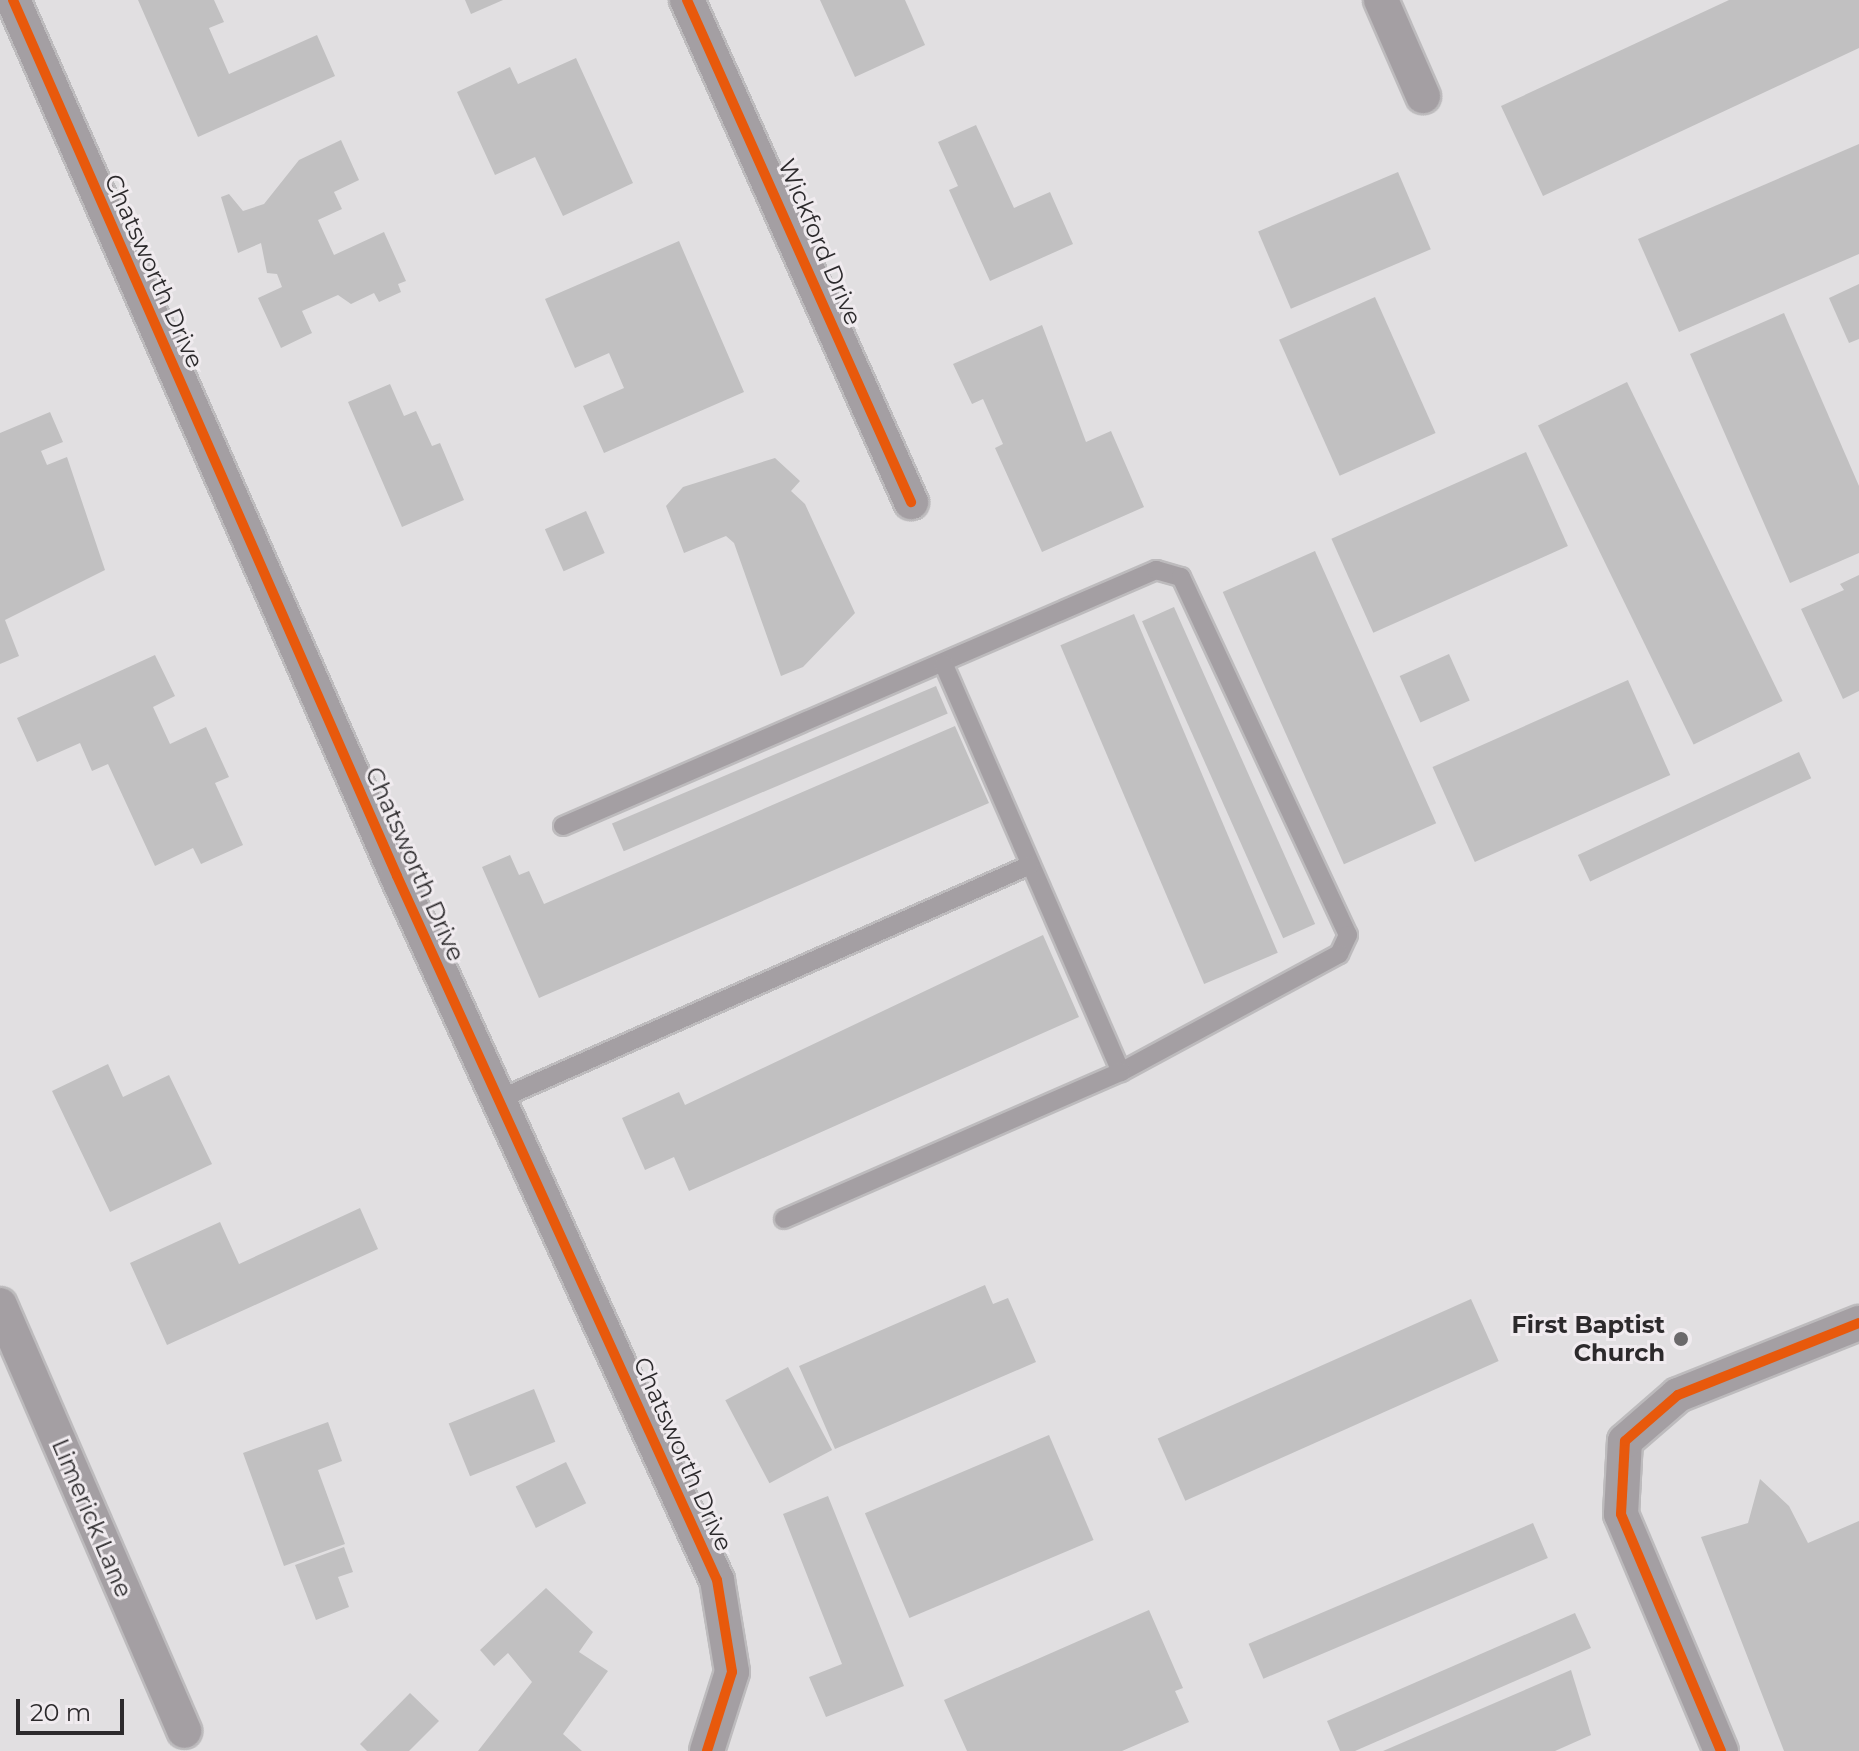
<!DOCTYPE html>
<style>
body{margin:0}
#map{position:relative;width:1859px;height:1751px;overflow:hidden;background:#e1dfe1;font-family:Montserrat,sans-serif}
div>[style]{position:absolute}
.building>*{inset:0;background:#c1c0c1;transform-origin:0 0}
.roads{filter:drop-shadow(2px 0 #bdbbbd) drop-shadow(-2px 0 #bdbbbd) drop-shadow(0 2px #bdbbbd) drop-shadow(0 -2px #bdbbbd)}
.lane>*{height:18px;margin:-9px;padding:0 9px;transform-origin:9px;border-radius:9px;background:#a49fa3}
.street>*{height:34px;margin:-17px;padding:0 17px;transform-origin:17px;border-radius:17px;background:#a49fa3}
.cycleway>*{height:10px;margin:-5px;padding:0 5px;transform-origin:5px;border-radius:5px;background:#e8590c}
.dots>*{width:22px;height:22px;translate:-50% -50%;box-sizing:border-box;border:4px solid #f0ebef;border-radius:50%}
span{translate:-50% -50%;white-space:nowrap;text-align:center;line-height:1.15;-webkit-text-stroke:6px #f0ebef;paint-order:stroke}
.street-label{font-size:24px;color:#2c2a2c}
.poi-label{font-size:24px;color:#2c2a2c;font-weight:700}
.right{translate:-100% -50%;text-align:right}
.scale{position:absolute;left:16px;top:1699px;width:108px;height:36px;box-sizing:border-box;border:4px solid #2c2a2c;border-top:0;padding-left:10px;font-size:24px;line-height:28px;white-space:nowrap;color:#2c2a2c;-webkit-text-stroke:6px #f0ebef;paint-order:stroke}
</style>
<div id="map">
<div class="building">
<i style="clip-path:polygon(138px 0,214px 0,224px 22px,209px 28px,229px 74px,317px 35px,335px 76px,198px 137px)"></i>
<i style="clip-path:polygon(465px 0,503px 0,471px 14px)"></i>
<i style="clip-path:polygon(820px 0,905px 0,925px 45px,855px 77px)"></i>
<i style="clip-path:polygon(1729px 0,1859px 0,1859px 48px,1543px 196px,1501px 106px)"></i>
<i style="clip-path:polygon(576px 58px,633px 183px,563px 216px,535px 157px,495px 175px,457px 92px,510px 67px,518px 84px)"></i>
<i style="clip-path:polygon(976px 125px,1014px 208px,1050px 192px,1073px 244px,990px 281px,949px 190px,958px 186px,938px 142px)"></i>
<i style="clip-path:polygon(341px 140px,359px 180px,334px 192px,342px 209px,318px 220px,334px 255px,384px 232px,406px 281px,398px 284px,401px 292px,379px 302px,374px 293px,351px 304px,338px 295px,302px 311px,312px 333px,281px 348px,258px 298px,282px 287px,277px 274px,267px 273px,261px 243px,238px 253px,221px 197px,229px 194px,243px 211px,264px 204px,299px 160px)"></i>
<i style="clip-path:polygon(1859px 144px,1859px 254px,1679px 332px,1638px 239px)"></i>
<i style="left:1398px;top:172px;width:84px;height:152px;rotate:67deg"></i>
<i style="clip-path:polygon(679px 241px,744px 392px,604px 453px,583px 406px,624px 388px,609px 353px,575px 368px,545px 299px)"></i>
<i style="clip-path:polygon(1859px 284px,1859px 339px,1849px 343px,1829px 298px)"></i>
<i style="left:1375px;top:297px;width:149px;height:105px;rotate:66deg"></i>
<i style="clip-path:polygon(1784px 313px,1859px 486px,1859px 553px,1790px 583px,1690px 354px)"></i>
<i style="clip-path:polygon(1042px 325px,1086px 442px,1111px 431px,1144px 507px,1042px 552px,995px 448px,1003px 444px,983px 399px,972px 404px,953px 364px)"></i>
<i style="left:1627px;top:382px;width:355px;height:99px;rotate:64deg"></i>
<i style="clip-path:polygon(390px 384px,404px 416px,416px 411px,432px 446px,440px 443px,464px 500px,402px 527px,348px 402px)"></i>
<i style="clip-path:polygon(50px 412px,63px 442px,41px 451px,47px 465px,67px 457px,105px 570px,5px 620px,19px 656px,0 664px,0 433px)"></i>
<i style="left:1526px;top:452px;width:103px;height:213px;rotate:66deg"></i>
<i style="clip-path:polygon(775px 458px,800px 481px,791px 491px,805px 504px,855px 613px,803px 667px,781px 676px,734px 543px,726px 536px,684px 553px,666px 506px,683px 487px)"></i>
<i style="left:586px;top:511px;width:46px;height:45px;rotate:66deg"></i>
<i style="left:1315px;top:551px;width:298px;height:101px;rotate:66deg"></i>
<i style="clip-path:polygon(1859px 575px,1859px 691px,1843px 699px,1801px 609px,1844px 590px,1840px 584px)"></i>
<i style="left:1174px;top:607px;width:347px;height:35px;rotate:66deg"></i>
<i style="left:1134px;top:614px;width:368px;height:80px;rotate:67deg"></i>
<i style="left:1449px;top:654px;width:51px;height:54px;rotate:66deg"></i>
<i style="clip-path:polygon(155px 655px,175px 696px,153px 707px,170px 744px,206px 727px,229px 777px,215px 783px,243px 845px,201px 864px,193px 848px,155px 866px,108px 764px,92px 771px,80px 743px,37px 762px,17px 718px)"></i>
<i style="left:1628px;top:680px;width:104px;height:214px;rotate:66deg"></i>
<i style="left:936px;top:686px;width:30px;height:352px;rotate:67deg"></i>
<i style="clip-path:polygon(955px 726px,989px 803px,539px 998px,482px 867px,510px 855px,519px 875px,529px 871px,544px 904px)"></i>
<i style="left:1799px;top:752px;width:29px;height:244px;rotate:65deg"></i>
<i style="clip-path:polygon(1043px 935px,1079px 1017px,689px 1191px,674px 1157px,645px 1170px,622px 1118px,679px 1092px,685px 1105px)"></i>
<i style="clip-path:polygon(108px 1064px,123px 1097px,169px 1075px,212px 1164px,110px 1212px,52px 1091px)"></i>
<i style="clip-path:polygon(360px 1208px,378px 1249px,167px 1345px,130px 1263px,220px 1222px,239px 1264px)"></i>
<i style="clip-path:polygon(985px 1285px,993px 1304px,1008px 1298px,1036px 1362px,835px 1449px,799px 1366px)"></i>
<i style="left:1471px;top:1299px;width:68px;height:343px;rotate:66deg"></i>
<i style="left:788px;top:1367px;width:94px;height:71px;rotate:62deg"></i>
<i style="left:534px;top:1389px;width:57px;height:92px;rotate:68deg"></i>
<i style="clip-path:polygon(328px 1422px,342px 1461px,318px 1470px,345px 1544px,284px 1566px,243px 1453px)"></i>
<i style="left:1049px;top:1435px;width:114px;height:200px;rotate:67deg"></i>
<i style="left:566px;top:1462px;width:46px;height:56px;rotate:64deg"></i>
<i style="clip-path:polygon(1760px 1479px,1789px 1506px,1808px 1543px,1859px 1521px,1859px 1751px,1784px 1751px,1701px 1537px,1748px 1523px)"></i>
<i style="clip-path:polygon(828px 1496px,904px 1686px,826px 1717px,809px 1677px,842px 1664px,783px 1514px)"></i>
<i style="left:1533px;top:1523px;width:38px;height:309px;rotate:67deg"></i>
<i style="clip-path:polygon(344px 1547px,353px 1572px,338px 1577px,349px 1607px,316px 1620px,295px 1565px)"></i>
<i style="clip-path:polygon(546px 1588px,593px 1632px,579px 1652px,608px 1671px,563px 1734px,582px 1751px,478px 1751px,532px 1682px,508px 1653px,494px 1666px,480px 1650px)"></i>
<i style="clip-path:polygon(1149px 1610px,1183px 1688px,1175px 1691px,1189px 1722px,1122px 1751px,967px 1751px,944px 1700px)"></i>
<i style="clip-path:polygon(1575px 1613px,1591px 1648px,1355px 1751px,1340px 1751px,1327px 1721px)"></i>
<i style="clip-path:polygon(1571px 1670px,1591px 1735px,1555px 1751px,1383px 1751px)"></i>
<i style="clip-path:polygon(410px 1693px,439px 1721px,409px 1751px,367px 1751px,360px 1744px)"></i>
</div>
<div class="roads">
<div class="lane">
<i style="left:563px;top:826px;width:646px;rotate:-23.35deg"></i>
<i style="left:1156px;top:570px;width:26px;rotate:16deg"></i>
<i style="left:1181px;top:577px;width:395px;rotate:65deg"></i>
<i style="left:1348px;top:935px;width:21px;rotate:115deg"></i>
<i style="left:1339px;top:954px;width:248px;rotate:151.6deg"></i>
<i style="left:1121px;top:1072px;width:444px;rotate:-113.5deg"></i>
<i style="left:502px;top:1098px;width:577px;rotate:-23.81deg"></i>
<i style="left:784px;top:1219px;width:368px;rotate:-23.6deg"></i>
</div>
<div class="street">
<i style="left:13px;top:0;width:956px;rotate:66.33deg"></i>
<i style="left:397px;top:876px;width:773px;rotate:65.56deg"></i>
<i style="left:717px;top:1580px;width:93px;rotate:80.7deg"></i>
<i style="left:732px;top:1672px;width:83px;rotate:107.6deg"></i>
<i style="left:687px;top:0;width:550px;rotate:65.95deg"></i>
<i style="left:1381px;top:0;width:105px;rotate:66.4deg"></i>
<i style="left:0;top:1305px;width:464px;rotate:66.6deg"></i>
<i style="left:1721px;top:1751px;width:257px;rotate:-112.9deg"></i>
<i style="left:1621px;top:1514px;width:73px;rotate:-86.9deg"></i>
<i style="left:1625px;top:1441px;width:70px;rotate:-41deg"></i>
<i style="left:1678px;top:1395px;width:195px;rotate:-21.7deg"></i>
</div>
</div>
<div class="cycleway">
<i style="left:13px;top:0;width:956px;rotate:66.33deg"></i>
<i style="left:397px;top:876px;width:773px;rotate:65.56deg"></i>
<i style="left:717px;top:1580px;width:93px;rotate:80.7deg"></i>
<i style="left:732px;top:1672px;width:83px;rotate:107.6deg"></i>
<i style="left:687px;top:0;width:550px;rotate:65.95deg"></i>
<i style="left:1721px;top:1751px;width:257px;rotate:-112.9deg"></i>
<i style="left:1621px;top:1514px;width:73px;rotate:-86.9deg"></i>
<i style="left:1625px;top:1441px;width:70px;rotate:-41deg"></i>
<i style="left:1678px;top:1395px;width:195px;rotate:-21.7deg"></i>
</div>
<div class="dots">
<i style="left:1681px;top:1339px;background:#6b696b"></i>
</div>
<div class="street-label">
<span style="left:820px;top:242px;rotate:67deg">Wickford Drive</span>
<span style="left:154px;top:271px;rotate:66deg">Chatsworth Drive</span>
<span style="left:415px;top:864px;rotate:66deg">Chatsworth Drive</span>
<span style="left:683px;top:1454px;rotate:66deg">Chatsworth Drive</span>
<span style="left:92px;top:1518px;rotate:67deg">Limerick Lane</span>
</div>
<div class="poi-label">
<span class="right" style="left:1665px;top:1339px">First Baptist<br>Church</span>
</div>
<div class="scale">20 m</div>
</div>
